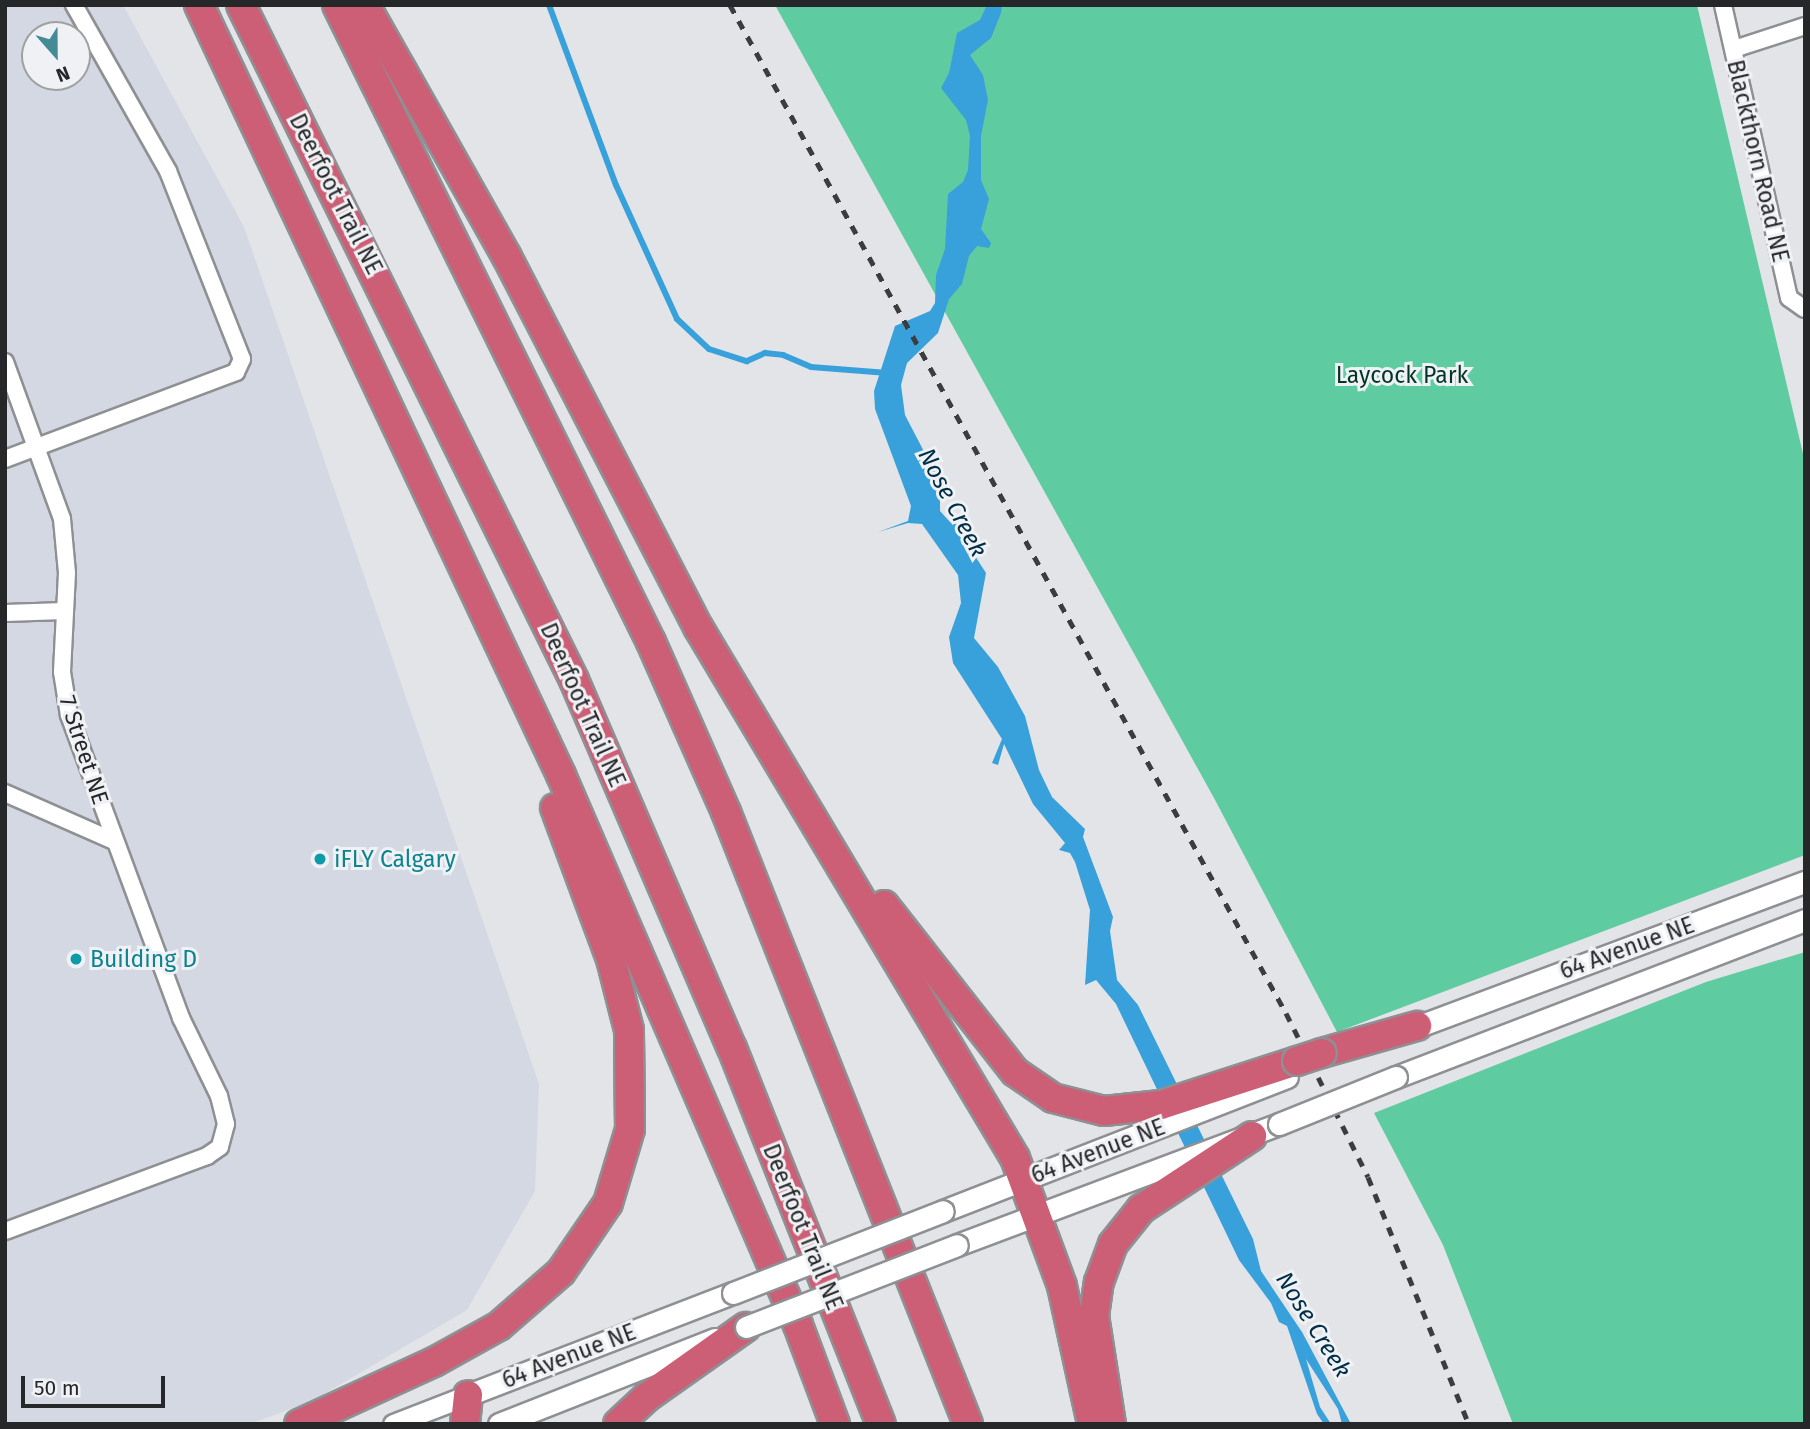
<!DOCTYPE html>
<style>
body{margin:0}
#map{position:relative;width:1810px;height:1429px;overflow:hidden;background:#e2e4e7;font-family:"Fira Sans",sans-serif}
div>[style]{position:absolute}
.built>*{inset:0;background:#d3d8e2}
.green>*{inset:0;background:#5fcba0}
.water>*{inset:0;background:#38a1db}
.stream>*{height:6px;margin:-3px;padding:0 3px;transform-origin:3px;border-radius:3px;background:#38a1db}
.roads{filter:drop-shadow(2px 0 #8e9093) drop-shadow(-2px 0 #8e9093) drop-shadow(0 2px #8e9093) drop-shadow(0 -2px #8e9093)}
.minor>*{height:16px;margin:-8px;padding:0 8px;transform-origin:8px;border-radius:8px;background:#fff}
.tertiary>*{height:19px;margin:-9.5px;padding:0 9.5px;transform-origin:9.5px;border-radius:9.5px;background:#fff}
.secondary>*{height:21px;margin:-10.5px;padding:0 10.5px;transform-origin:10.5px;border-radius:10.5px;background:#fff}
.motorway>*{height:28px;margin:-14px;padding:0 14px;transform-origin:14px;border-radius:14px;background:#cc5f76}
.rail>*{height:5px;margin-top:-2.5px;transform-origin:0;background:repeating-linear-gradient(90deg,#3b3c3d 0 9px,transparent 0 18px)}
.bridges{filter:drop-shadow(2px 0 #8e9093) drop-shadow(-2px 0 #8e9093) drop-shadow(0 2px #8e9093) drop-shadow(0 -2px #8e9093)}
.secondary-bridge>*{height:21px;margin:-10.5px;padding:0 10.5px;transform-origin:10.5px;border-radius:10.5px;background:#fff}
.motorway-bridge>*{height:28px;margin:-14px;padding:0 14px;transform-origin:14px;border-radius:14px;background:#cc5f76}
.dots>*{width:19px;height:19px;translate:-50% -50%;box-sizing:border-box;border:4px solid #eff1f4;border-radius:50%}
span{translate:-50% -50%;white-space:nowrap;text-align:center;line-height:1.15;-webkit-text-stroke:6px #eff1f4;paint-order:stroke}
.street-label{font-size:23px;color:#262728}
.park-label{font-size:23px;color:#003624}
.culture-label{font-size:23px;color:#0d838f}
.left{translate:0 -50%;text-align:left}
.water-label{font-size:24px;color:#002e46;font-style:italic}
.frame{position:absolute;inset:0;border:7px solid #262728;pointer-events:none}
.north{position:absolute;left:21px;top:21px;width:70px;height:70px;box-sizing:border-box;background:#eff1f4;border:2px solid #9fa0a2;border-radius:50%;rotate:159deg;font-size:19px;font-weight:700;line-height:28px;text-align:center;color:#262728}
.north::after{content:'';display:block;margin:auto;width:24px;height:32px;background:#448b94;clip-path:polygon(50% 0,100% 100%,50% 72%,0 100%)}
.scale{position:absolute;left:21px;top:1376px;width:144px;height:32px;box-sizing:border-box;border:4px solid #262728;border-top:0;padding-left:9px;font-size:21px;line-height:24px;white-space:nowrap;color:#262728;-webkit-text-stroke:5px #eff1f4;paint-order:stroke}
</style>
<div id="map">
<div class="built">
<i style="clip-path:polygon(evenodd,5px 5px,123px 5px,244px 227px,539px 1084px,535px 1191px,467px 1310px,312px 1401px,250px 1424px,5px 1424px,5px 5px,35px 35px,77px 35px,77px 77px,35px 77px,35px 35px)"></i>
</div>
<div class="green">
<i style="clip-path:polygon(775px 5px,1697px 5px,1805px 462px,1805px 855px,1337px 1032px,1214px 798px)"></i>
<i style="clip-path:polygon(1805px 952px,1805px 1424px,1513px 1424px,1443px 1245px,1374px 1113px,1706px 982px)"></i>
</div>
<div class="water">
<i style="clip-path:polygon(987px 5px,1002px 5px,1001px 13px,991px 38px,970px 55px,983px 75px,988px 100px,981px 136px,981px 180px,989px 199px,981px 229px,991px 243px,989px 248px,977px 246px,969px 256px,962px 284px,949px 299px,938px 333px,907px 363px,901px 385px,905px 415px,930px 463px,947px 482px,949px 493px,940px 494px,940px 511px,950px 522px,964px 526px,968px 545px,986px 573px,974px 638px,998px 667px,1025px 716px,1039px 770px,1052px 797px,1085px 829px,1083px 837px,1113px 917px,1110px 931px,1117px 980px,1138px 1005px,1253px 1239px,1261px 1271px,1302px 1332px,1351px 1424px,1342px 1424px,1338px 1409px,1306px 1359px,1320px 1407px,1331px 1424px,1324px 1424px,1317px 1414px,1287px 1326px,1279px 1322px,1271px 1303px,1239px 1260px,1116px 1004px,1096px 980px,1085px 985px,1090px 910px,1075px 862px,1070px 853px,1059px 850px,1065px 843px,1033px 804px,1004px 744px,998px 765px,992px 763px,1002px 739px,953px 663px,949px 637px,961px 603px,958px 575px,922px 524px,908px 523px,878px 532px,908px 521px,911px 506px,875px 409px,874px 391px,895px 326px,930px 311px,935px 303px,936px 275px,945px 249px,948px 194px,963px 182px,968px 170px,970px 136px,966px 120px,941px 88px,949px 73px,957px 33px,980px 20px)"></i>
</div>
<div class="stream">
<i style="left:549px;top:5px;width:192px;rotate:69.6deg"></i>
<i style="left:616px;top:185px;width:147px;rotate:65.5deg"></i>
<i style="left:677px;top:319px;width:44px;rotate:43.2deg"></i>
<i style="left:709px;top:349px;width:40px;rotate:18deg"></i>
<i style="left:747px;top:361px;width:20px;rotate:-24deg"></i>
<i style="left:765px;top:353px;width:18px;rotate:6deg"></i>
<i style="left:783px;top:355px;width:30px;rotate:23deg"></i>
<i style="left:811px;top:367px;width:77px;rotate:4.5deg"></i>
</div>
<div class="roads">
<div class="minor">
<i style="left:1723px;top:5px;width:300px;rotate:77.3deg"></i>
<i style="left:1789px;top:298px;width:19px;rotate:35deg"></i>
<i style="left:1734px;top:49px;width:75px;rotate:-17.9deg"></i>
<i style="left:5px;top:362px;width:167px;rotate:70deg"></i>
<i style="left:62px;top:519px;width:54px;rotate:84.7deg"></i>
<i style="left:67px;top:573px;width:99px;rotate:92.9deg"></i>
<i style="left:62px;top:672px;width:44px;rotate:80.8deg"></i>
<i style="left:69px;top:715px;width:323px;rotate:69.7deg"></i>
<i style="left:181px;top:1018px;width:87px;rotate:64deg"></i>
<i style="left:219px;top:1096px;width:29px;rotate:76deg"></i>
<i style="left:226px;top:1124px;width:24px;rotate:105deg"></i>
<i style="left:220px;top:1147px;width:16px;rotate:145deg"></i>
<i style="left:207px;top:1156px;width:215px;rotate:159.6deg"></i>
<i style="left:5px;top:459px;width:247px;rotate:-20.6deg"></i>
<i style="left:236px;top:372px;width:14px;rotate:-65deg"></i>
<i style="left:242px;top:359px;width:202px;rotate:-111.5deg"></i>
<i style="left:168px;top:171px;width:191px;rotate:-119.5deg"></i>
<i style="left:5px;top:613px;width:59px;rotate:-1.9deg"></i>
<i style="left:5px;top:793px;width:119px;rotate:23.8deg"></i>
</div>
<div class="tertiary">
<i style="left:393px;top:1424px;width:80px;rotate:-21.1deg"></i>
</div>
<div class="secondary">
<i style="left:1403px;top:1032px;width:429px;rotate:-20.5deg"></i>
<i style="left:1396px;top:1077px;width:438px;rotate:-21deg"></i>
<i style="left:943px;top:1211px;width:369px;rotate:-21.3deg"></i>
<i style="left:957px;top:1245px;width:344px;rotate:-20.6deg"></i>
<i style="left:468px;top:1395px;width:284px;rotate:-21.1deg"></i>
<i style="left:499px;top:1424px;width:232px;rotate:-21.5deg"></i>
</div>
<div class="motorway">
<i style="left:199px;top:5px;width:851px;rotate:64.82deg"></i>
<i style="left:561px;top:775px;width:599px;rotate:66.69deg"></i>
<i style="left:798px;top:1325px;width:106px;rotate:69.5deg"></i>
<i style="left:241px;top:5px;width:753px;rotate:63.74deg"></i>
<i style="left:574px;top:680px;width:400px;rotate:66.8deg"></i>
<i style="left:732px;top:1048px;width:404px;rotate:68.4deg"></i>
<i style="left:337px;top:5px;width:710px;rotate:63.76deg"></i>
<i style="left:651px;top:642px;width:186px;rotate:66.2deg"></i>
<i style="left:726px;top:812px;width:658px;rotate:68.42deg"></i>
<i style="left:365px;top:5px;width:289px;rotate:60.6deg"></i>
<i style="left:507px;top:257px;width:416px;rotate:62.7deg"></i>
<i style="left:698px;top:627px;width:618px;rotate:59.16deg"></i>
<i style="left:1015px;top:1158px;width:136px;rotate:69.8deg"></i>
<i style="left:1062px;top:1286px;width:141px;rotate:77.7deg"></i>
<i style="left:884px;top:905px;width:212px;rotate:51.9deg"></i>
<i style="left:1015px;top:1072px;width:46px;rotate:34.4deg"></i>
<i style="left:1053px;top:1098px;width:53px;rotate:14.3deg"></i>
<i style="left:1104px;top:1111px;width:57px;rotate:-6deg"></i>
<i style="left:1161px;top:1105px;width:143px;rotate:-17.9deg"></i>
<i style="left:1322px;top:1053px;width:99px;rotate:-15.9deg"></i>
<i style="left:299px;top:1424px;width:149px;rotate:-24.7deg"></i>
<i style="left:434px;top:1362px;width:74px;rotate:-29deg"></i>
<i style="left:499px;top:1326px;width:82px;rotate:-41.1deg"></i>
<i style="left:561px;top:1272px;width:83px;rotate:-55.7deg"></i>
<i style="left:608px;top:1203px;width:77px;rotate:-73.4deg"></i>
<i style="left:630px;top:1129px;width:99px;rotate:-90.6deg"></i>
<i style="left:629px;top:1030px;width:73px;rotate:-104.2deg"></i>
<i style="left:611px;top:959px;width:161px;rotate:-110.3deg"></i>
<i style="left:465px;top:1424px;width:29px;rotate:-84deg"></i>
<i style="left:618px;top:1424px;width:40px;rotate:-43deg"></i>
<i style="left:647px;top:1397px;width:121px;rotate:-35.3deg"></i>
<i style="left:1111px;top:1424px;width:109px;rotate:-98.9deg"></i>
<i style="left:1094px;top:1316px;width:34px;rotate:-82deg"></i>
<i style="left:1099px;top:1282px;width:40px;rotate:-69.8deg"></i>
<i style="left:1113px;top:1244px;width:45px;rotate:-51.3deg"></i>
<i style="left:1141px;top:1209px;width:133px;rotate:-33.3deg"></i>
</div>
</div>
<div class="rail">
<i style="left:730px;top:5px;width:1151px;rotate:61.12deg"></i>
<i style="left:1286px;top:1013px;width:183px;rotate:63.4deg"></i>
<i style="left:1368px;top:1177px;width:267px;rotate:67.8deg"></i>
</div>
<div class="bridges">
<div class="secondary-bridge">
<i style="left:1279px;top:1124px;width:126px;rotate:-21.9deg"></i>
<i style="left:733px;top:1293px;width:225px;rotate:-21.3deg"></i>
<i style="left:746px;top:1327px;width:226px;rotate:-21.2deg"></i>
</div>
<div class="motorway-bridge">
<i style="left:1297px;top:1061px;width:26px;rotate:-18deg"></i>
</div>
</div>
<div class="dots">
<i style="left:320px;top:859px;background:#0f9aa8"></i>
<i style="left:76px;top:959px;background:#0f9aa8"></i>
</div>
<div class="street-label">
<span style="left:1758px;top:161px;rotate:77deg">Blackthorn Road NE</span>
<span style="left:336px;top:194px;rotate:63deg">Deerfoot Trail NE</span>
<span style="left:583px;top:705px;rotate:66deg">Deerfoot Trail NE</span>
<span style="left:84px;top:750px;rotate:72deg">7 Street NE</span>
<span style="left:1627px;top:948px;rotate:-20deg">64 Avenue NE</span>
<span style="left:1098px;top:1151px;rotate:-21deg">64 Avenue NE</span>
<span style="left:803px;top:1227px;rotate:68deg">Deerfoot Trail NE</span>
<span style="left:569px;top:1356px;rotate:-21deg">64 Avenue NE</span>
</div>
<div class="park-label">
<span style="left:1402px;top:375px">Laycock Park</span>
</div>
<div class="culture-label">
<span class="left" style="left:334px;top:859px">iFLY Calgary</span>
<span class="left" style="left:90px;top:959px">Building D</span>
</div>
<div class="water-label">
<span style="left:952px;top:503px;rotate:62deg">Nose Creek</span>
<span style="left:1313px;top:1325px;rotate:58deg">Nose Creek</span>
</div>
<div class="frame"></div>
<div class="north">N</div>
<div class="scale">50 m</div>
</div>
